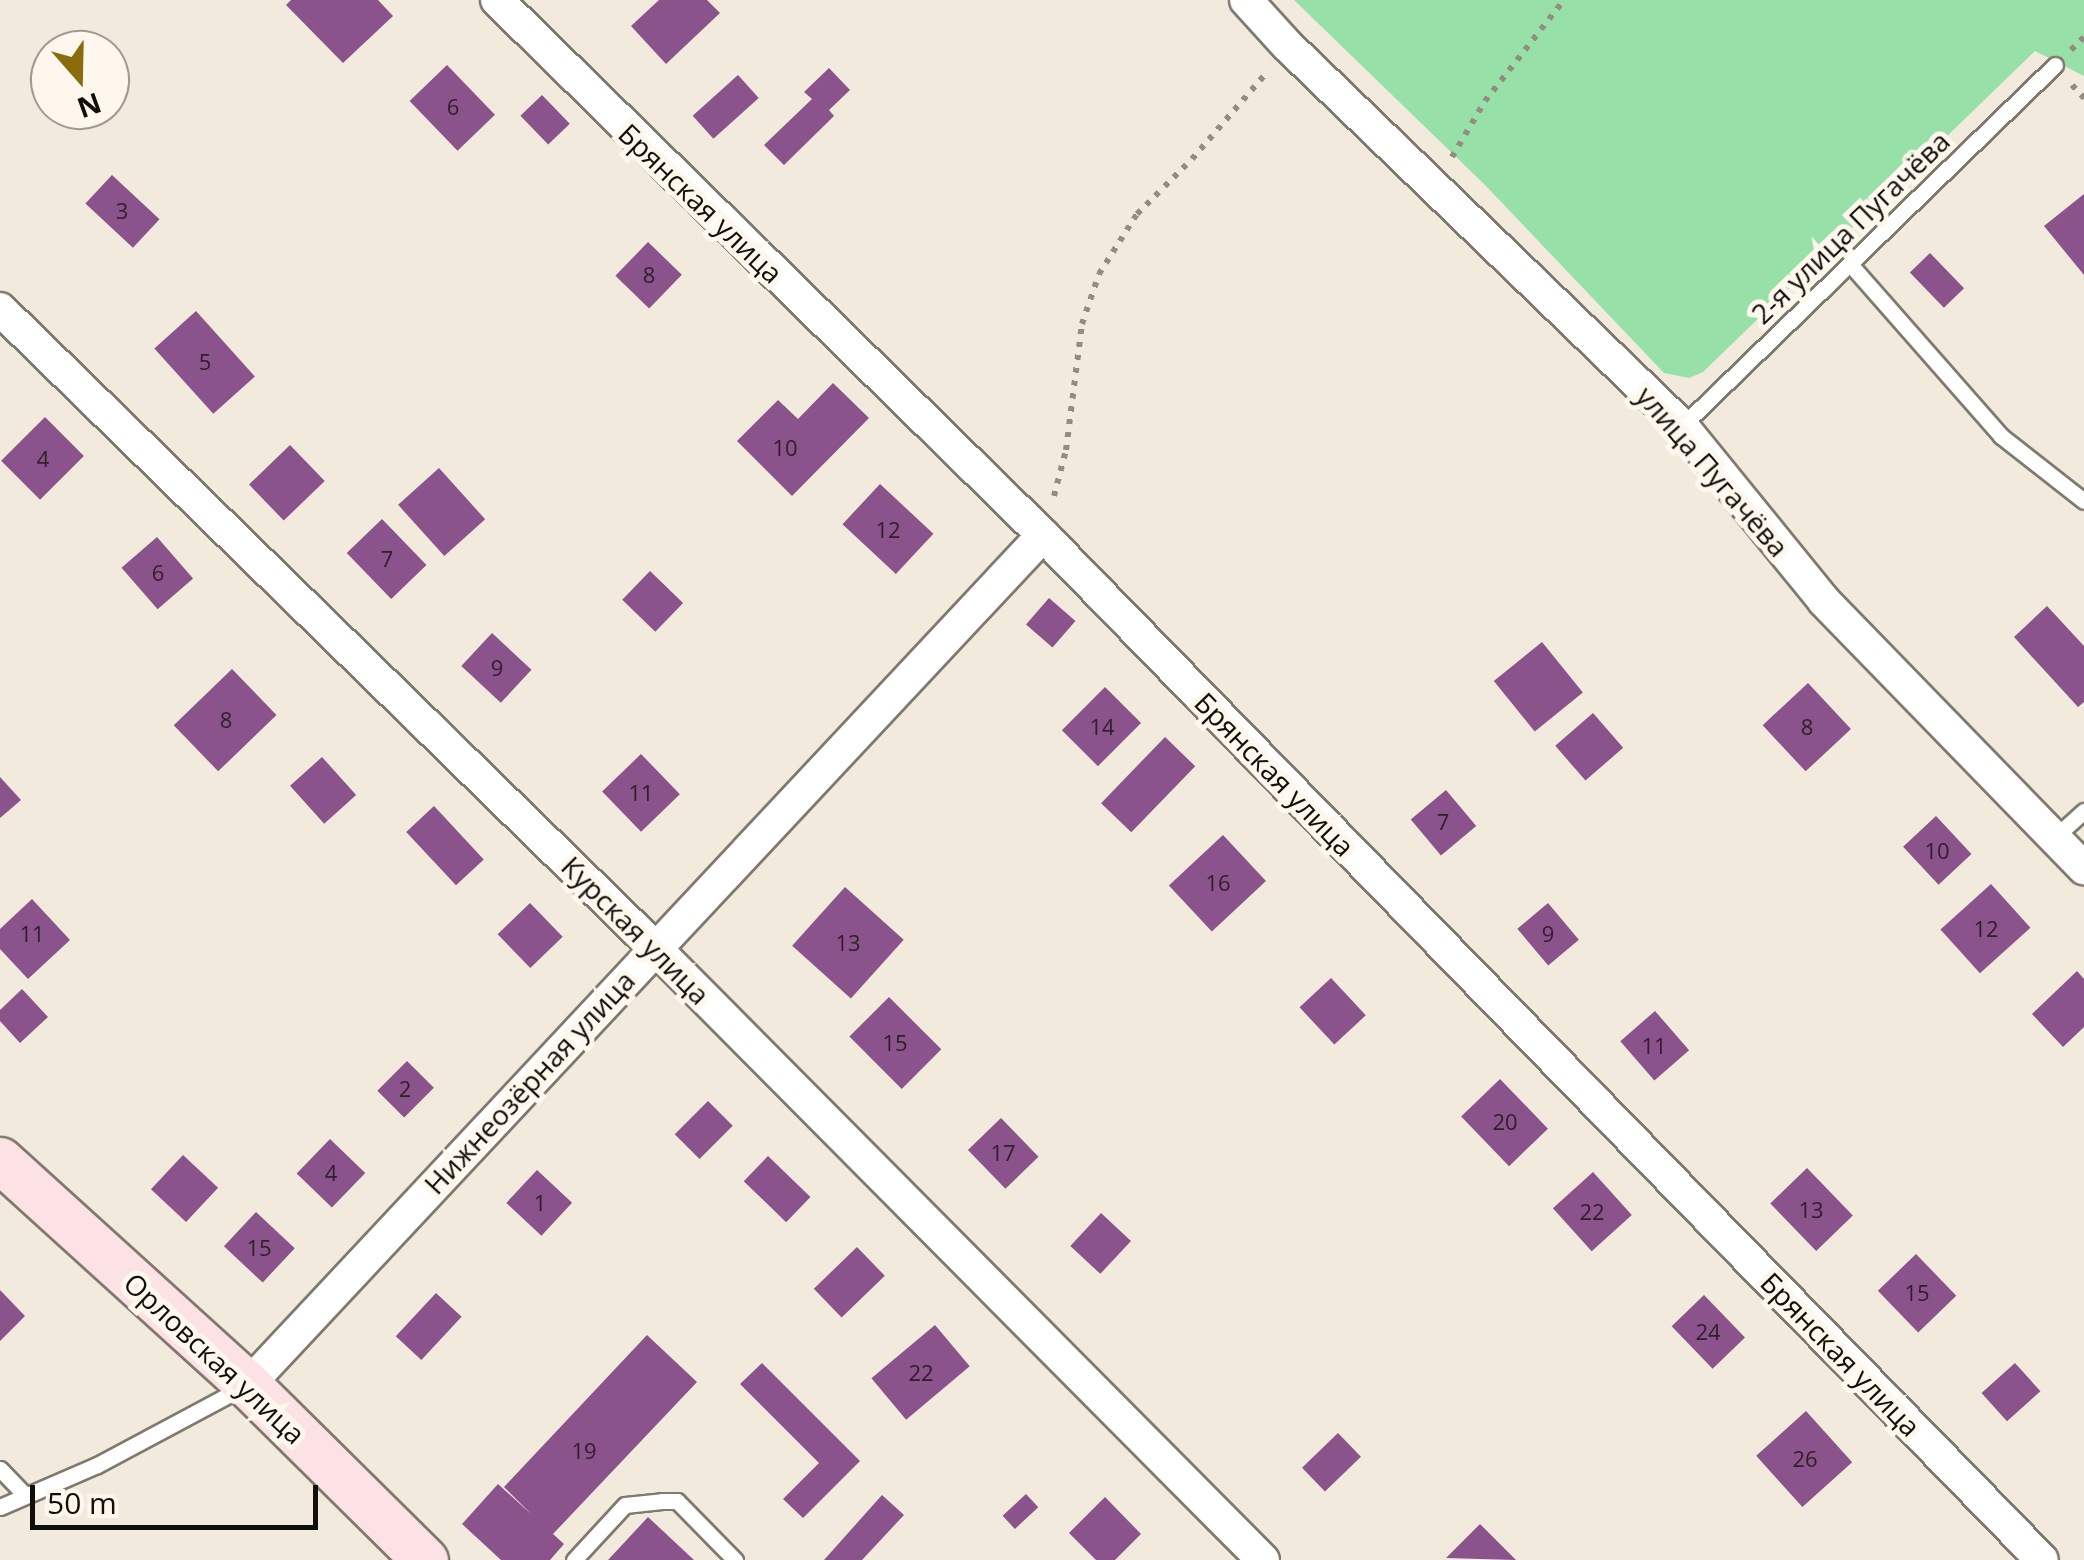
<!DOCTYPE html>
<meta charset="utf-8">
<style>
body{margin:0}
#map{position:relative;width:2084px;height:1560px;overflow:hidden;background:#f2eadd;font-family:"Open Sans",sans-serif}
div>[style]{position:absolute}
.green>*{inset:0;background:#97e0a8}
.building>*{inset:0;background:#8b538b;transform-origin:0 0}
.path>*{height:6px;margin-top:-3px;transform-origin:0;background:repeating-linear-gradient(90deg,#928c83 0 5px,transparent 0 13px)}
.roads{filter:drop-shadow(2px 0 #80796e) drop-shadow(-2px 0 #80796e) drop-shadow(0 2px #80796e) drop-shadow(0 -2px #80796e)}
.lane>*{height:15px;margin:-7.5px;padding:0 7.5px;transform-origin:7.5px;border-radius:7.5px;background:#fff}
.street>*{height:32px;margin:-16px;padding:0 16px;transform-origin:16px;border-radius:16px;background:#fff}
.secondary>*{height:45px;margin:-22.5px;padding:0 22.5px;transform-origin:22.5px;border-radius:22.5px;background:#fde2e5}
span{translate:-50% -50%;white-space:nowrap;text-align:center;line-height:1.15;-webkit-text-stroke:10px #fef7ed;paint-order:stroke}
.number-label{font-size:22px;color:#30202a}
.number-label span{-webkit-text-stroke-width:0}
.street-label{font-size:28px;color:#110f0a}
.north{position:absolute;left:30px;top:30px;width:100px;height:100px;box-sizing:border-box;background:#fef7ed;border:2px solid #9f9a92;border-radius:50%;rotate:160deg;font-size:28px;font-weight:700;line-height:40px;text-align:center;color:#110f0a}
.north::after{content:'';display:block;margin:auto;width:35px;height:45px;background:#8b6c0d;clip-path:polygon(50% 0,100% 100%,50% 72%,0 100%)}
.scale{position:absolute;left:30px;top:1485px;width:288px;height:45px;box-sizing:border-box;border:5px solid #110f0a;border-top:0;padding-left:12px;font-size:30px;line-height:35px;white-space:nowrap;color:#110f0a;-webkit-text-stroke:8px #fef7ed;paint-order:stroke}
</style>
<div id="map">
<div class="green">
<i style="clip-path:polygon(1294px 0,2084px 0,2084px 76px,2035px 51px,1703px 372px,1689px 378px,1664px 373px,1485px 185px)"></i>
</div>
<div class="building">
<i style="clip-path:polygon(291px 0,378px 0,393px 16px,343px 63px,286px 5px)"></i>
<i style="clip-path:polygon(659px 0,707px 0,720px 13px,666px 64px,631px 26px)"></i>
<i style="left:447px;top:65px;width:69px;height:52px;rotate:46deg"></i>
<i style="clip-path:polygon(829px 68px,850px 90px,829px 110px,834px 116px,784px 165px,764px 145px,812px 99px,804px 92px)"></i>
<i style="left:738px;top:75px;width:31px;height:61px;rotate:48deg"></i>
<i style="left:542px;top:95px;width:40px;height:30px;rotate:46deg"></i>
<i style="left:112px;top:175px;width:65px;height:39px;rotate:43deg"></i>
<i style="clip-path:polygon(2084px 194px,2084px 275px,2044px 226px)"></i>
<i style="left:648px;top:242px;width:47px;height:47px;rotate:44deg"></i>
<i style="left:1930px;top:253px;width:49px;height:28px;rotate:46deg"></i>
<i style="left:196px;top:311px;width:88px;height:56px;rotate:48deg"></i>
<i style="clip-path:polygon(833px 383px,869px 418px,792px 496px,737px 441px,778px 400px,798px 419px)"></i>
<i style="left:45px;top:417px;width:55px;height:62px;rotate:45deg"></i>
<i style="left:290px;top:445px;width:50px;height:57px;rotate:46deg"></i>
<i style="left:439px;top:468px;width:69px;height:55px;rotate:48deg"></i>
<i style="left:880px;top:484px;width:73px;height:55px;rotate:43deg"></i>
<i style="left:382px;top:519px;width:64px;height:49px;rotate:46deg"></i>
<i style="left:157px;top:537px;width:55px;height:47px;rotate:49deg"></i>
<i style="left:650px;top:571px;width:46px;height:40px;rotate:44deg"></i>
<i style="left:1049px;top:598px;width:35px;height:35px;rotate:41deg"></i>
<i style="clip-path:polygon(2047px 606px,2084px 646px,2084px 702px,2078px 707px,2014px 637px)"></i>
<i style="left:492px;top:633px;width:54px;height:45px;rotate:43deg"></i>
<i style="left:1542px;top:642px;width:65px;height:62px;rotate:51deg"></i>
<i style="left:232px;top:669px;width:64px;height:81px;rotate:46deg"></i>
<i style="left:1808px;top:683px;width:63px;height:62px;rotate:47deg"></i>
<i style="left:1105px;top:687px;width:51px;height:61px;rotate:45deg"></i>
<i style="left:1593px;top:713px;width:46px;height:50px;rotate:49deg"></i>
<i style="left:1165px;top:737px;width:42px;height:92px;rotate:44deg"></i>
<i style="left:641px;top:754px;width:56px;height:54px;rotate:46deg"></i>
<i style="left:322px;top:757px;width:51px;height:43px;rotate:48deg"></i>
<i style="clip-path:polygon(0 777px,21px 800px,0 818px)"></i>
<i style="left:1446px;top:790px;width:47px;height:46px;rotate:50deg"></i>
<i style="left:434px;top:806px;width:73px;height:38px;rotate:47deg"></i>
<i style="left:1936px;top:816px;width:52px;height:45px;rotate:47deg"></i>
<i style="left:1223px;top:835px;width:63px;height:74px;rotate:47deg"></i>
<i style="left:1991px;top:884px;width:59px;height:68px;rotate:48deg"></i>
<i style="left:845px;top:887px;width:79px;height:79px;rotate:42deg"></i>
<i style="clip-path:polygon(32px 899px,70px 940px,28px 979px,0 949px,0 929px)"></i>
<i style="left:530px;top:903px;width:47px;height:45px;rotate:46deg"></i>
<i style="left:1548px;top:903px;width:48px;height:40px;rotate:50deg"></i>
<i style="clip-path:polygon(2077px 971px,2084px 979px,2084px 1027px,2063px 1047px,2032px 1014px)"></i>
<i style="left:1331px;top:978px;width:51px;height:43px;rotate:47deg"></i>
<i style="clip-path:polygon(22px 989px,48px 1017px,20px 1043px,0 1021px,0 1010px)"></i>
<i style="left:889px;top:997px;width:74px;height:56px;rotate:45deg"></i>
<i style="left:1655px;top:1011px;width:52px;height:46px;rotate:49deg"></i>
<i style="left:407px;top:1061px;width:38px;height:42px;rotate:45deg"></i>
<i style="left:1500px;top:1079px;width:69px;height:54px;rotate:46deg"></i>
<i style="left:708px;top:1101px;width:35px;height:47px;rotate:45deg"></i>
<i style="left:1001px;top:1118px;width:54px;height:46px;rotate:46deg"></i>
<i style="left:330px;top:1139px;width:49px;height:48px;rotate:44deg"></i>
<i style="left:183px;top:1155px;width:48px;height:47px;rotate:43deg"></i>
<i style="left:768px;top:1156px;width:59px;height:35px;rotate:44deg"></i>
<i style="left:1807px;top:1168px;width:66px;height:51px;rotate:46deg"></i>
<i style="left:537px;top:1170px;width:48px;height:45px;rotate:43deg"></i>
<i style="left:1593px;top:1172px;width:58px;height:54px;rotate:48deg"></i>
<i style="left:256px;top:1212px;width:53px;height:47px;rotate:43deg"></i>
<i style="left:1101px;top:1213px;width:41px;height:45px;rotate:43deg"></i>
<i style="left:857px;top:1247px;width:40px;height:60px;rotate:46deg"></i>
<i style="left:1916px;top:1254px;width:58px;height:53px;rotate:46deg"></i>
<i style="clip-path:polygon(0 1290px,25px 1316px,0 1341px)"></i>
<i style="left:436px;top:1293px;width:35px;height:59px;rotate:43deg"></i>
<i style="left:1704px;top:1295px;width:59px;height:45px;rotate:46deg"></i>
<i style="left:935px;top:1325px;width:54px;height:83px;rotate:50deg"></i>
<i style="clip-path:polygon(647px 1335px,697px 1382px,553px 1534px,564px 1544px,550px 1560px,501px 1560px,462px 1524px,498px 1484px,532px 1515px,504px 1487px)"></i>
<i style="clip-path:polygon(762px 1363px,860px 1461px,803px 1518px,783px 1499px,819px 1463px,740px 1384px)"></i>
<i style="left:2015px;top:1363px;width:38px;height:45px;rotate:48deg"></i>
<i style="left:1806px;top:1411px;width:69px;height:67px;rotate:48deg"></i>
<i style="left:1338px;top:1433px;width:33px;height:50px;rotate:46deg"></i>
<i style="left:1026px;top:1494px;width:18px;height:32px;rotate:47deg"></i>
<i style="clip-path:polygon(882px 1495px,904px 1515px,862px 1560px,824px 1560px)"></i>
<i style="clip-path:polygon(1105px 1497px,1141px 1534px,1115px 1560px,1096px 1560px,1069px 1533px)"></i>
<i style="clip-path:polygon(648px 1517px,694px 1560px,608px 1560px)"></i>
<i style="clip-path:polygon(1480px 1524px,1516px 1560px,1446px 1558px)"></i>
</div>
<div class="path">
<i style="left:2071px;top:50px;width:18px;rotate:-45deg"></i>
<i style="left:2072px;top:85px;width:18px;rotate:47deg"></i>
<i style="left:1452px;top:157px;width:65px;rotate:-59.5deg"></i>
<i style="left:1485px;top:101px;width:128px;rotate:-52deg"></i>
<i style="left:1054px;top:496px;width:48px;rotate:-75.4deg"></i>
<i style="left:1066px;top:450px;width:127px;rotate:-82.8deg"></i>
<i style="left:1082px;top:324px;width:53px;rotate:-71.2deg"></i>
<i style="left:1099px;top:274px;width:71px;rotate:-57.7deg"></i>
<i style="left:1137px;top:214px;width:78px;rotate:-45deg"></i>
<i style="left:1192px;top:159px;width:116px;rotate:-49.2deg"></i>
</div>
<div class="roads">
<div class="lane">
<i style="left:1850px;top:264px;width:229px;rotate:48.7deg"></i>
<i style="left:2001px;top:436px;width:105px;rotate:38.1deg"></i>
<i style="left:1682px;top:426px;width:519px;rotate:-44.06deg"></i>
<i style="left:2055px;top:837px;width:39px;rotate:-42deg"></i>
<i style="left:0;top:1469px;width:35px;rotate:46deg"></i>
<i style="left:0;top:1507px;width:106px;rotate:-23.4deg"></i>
<i style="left:97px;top:1465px;width:166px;rotate:-28.1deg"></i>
<i style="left:574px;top:1560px;width:75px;rotate:-47.2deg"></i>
<i style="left:625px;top:1505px;width:37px;rotate:-6deg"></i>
<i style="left:662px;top:1501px;width:15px"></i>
<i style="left:677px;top:1501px;width:83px;rotate:45.5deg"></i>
</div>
<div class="street">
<i style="left:497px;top:0;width:764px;rotate:44.42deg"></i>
<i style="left:1043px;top:535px;width:1431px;rotate:45.74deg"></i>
<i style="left:1246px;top:0;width:61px;rotate:47.7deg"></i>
<i style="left:1287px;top:45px;width:549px;rotate:43.97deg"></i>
<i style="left:1682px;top:426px;width:225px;rotate:50.9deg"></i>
<i style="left:1824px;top:601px;width:373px;rotate:45.8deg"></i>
<i style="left:0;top:309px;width:914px;rotate:44.29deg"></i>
<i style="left:654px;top:947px;width:864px;rotate:45.19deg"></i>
<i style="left:248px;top:1385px;width:1164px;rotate:-46.91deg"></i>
</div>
<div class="secondary">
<i style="left:0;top:1160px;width:335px;rotate:42.2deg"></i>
<i style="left:248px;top:1385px;width:249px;rotate:44.7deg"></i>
</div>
</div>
<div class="number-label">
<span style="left:453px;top:107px">6</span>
<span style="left:122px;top:211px">3</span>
<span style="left:649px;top:275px">8</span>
<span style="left:205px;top:362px">5</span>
<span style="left:785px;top:448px">10</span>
<span style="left:43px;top:459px">4</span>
<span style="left:888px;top:530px">12</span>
<span style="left:387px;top:559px">7</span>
<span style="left:158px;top:573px">6</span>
<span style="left:497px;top:668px">9</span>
<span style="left:226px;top:720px">8</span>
<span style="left:1102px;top:727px">14</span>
<span style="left:1807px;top:727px">8</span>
<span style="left:641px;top:793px">11</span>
<span style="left:1443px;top:822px">7</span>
<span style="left:1937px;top:851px">10</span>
<span style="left:1218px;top:883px">16</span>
<span style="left:1986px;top:929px">12</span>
<span style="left:32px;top:934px">11</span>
<span style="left:1548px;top:934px">9</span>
<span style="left:848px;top:943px">13</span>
<span style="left:895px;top:1043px">15</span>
<span style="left:1654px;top:1046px">11</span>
<span style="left:405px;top:1089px">2</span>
<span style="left:1505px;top:1122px">20</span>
<span style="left:1003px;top:1153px">17</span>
<span style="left:331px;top:1173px">4</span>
<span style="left:540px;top:1203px">1</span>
<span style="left:1811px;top:1210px">13</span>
<span style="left:1592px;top:1212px">22</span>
<span style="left:259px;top:1248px">15</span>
<span style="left:1917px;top:1293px">15</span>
<span style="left:1708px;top:1332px">24</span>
<span style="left:921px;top:1373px">22</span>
<span style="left:584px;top:1451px">19</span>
<span style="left:1805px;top:1459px">26</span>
</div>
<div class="street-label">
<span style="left:701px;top:203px;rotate:44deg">Брянская улица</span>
<span style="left:1850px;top:227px;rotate:-44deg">2-я улица Пугачёва</span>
<span style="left:1713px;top:471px;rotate:49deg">улица Пугачёва</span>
<span style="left:1275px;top:774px;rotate:46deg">Брянская улица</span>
<span style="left:636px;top:930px;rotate:45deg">Курская улица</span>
<span style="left:529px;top:1082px;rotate:-47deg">Нижнеозёрная улица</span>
<span style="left:1841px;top:1354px;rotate:46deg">Брянская улица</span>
<span style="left:215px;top:1358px;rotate:43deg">Орловская улица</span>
</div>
<div class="north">N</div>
<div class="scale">50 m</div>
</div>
